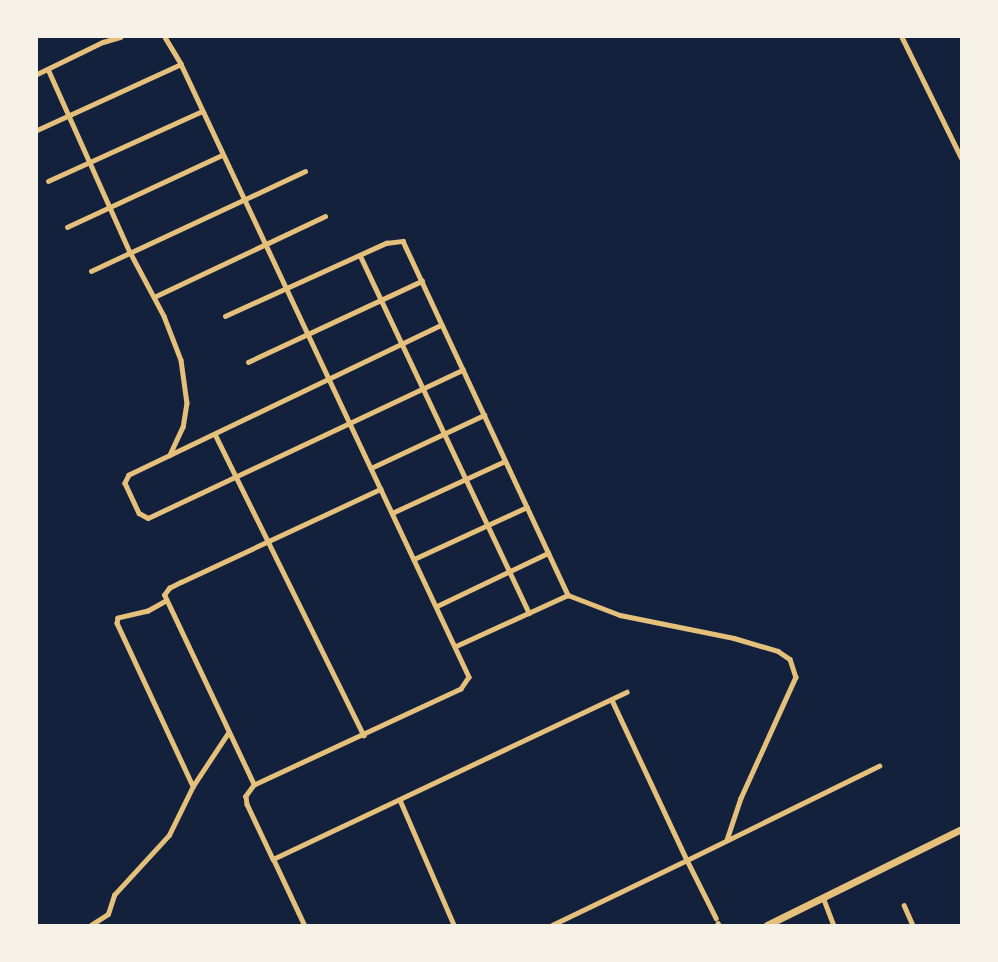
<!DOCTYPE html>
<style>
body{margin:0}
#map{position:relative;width:998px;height:962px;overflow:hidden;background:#14213d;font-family:Georgia,serif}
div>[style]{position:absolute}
.minor>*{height:4.5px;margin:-2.25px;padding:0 2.25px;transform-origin:2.25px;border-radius:2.25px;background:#e5c07b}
.trunk>*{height:7px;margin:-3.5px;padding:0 3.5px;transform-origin:3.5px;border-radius:3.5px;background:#e5c07b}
span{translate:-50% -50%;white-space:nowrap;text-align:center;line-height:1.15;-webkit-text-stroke:7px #f6f1e7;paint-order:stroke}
.frame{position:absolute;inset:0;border:38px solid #f6f1e7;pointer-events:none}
</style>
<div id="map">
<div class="minor">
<i style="left:165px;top:37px;width:31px;rotate:59deg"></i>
<i style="left:181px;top:64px;width:677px;rotate:64.83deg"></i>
<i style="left:469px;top:677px;width:14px;rotate:124deg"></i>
<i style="left:461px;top:689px;width:228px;rotate:155.1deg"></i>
<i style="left:254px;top:785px;width:14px;rotate:126deg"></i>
<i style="left:246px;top:796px;width:8px;rotate:83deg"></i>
<i style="left:247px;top:804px;width:61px;rotate:64.7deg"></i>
<i style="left:902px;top:37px;width:134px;rotate:63.8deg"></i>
<i style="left:48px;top:69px;width:201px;rotate:65.9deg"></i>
<i style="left:130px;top:252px;width:72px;rotate:62deg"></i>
<i style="left:164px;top:316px;width:47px;rotate:68.9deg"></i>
<i style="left:181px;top:360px;width:43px;rotate:82.1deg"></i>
<i style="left:187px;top:403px;width:24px;rotate:99deg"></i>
<i style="left:183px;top:427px;width:31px;rotate:115deg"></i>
<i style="left:37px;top:74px;width:73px;rotate:-25.9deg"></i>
<i style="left:103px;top:42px;width:18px;rotate:-16deg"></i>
<i style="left:37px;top:130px;width:158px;rotate:-24.6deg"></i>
<i style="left:48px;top:181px;width:169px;rotate:-24.4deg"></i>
<i style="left:67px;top:227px;width:171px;rotate:-24.9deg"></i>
<i style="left:360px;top:255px;width:396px;rotate:64.7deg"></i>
<i style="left:91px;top:271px;width:236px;rotate:-25deg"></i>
<i style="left:154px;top:297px;width:189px;rotate:-25.3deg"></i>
<i style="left:225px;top:316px;width:177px;rotate:-24.4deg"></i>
<i style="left:386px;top:243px;width:17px;rotate:-7deg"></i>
<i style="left:403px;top:241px;width:391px;rotate:65deg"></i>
<i style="left:568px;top:595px;width:56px;rotate:21deg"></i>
<i style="left:620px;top:615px;width:116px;rotate:11.4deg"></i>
<i style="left:734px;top:638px;width:46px;rotate:16.5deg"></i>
<i style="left:778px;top:651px;width:14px;rotate:34deg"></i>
<i style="left:790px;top:659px;width:19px;rotate:72deg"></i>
<i style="left:796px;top:677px;width:133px;rotate:114.4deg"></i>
<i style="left:741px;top:798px;width:44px;rotate:108.4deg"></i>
<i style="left:442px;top:325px;width:347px;rotate:154.4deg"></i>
<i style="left:129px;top:475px;width:9px;rotate:117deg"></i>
<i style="left:125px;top:483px;width:33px;rotate:65deg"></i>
<i style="left:139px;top:513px;width:10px;rotate:29deg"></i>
<i style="left:148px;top:518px;width:348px;rotate:-25.2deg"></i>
<i style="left:248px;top:362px;width:192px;rotate:-25deg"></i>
<i style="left:215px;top:434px;width:336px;rotate:63.7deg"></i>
<i style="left:371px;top:468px;width:125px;rotate:-25.1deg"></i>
<i style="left:392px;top:513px;width:124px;rotate:-24.7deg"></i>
<i style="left:414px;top:559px;width:124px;rotate:-24.7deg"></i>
<i style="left:166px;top:601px;width:21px;rotate:151deg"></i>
<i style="left:148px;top:611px;width:31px;rotate:167deg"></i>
<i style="left:118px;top:618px;width:5px;rotate:101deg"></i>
<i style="left:117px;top:623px;width:180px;rotate:65deg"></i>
<i style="left:437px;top:606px;width:123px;rotate:-25.5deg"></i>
<i style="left:456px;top:646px;width:123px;rotate:-24.5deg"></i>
<i style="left:612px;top:700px;width:177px;rotate:64.9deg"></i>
<i style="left:687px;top:860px;width:214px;rotate:-26.1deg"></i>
<i style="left:254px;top:785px;width:210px;rotate:-115.3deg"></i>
<i style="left:164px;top:595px;width:9px;rotate:-54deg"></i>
<i style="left:169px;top:588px;width:13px;rotate:-27deg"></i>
<i style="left:181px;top:582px;width:220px;rotate:-25deg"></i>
<i style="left:400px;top:800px;width:136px;rotate:66.6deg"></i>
<i style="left:823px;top:897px;width:30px;rotate:69deg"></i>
<i style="left:904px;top:905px;width:22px;rotate:66deg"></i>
<i style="left:718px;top:923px;width:2px;rotate:63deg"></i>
<i style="left:91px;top:925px;width:20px;rotate:-33deg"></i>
<i style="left:108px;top:914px;width:20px;rotate:-72deg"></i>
<i style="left:114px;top:895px;width:81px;rotate:-47.5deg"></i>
<i style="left:169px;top:835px;width:55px;rotate:-63.9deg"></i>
<i style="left:193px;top:786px;width:64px;rotate:-56.6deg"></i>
<i style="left:304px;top:925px;width:73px;rotate:-115.2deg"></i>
<i style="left:273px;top:859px;width:391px;rotate:-25.3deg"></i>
<i style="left:552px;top:925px;width:150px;rotate:-25.7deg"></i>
<i style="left:687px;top:860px;width:65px;rotate:63.4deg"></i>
</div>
<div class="trunk">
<i style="left:767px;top:925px;width:216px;rotate:-26.3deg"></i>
</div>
<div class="frame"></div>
</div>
